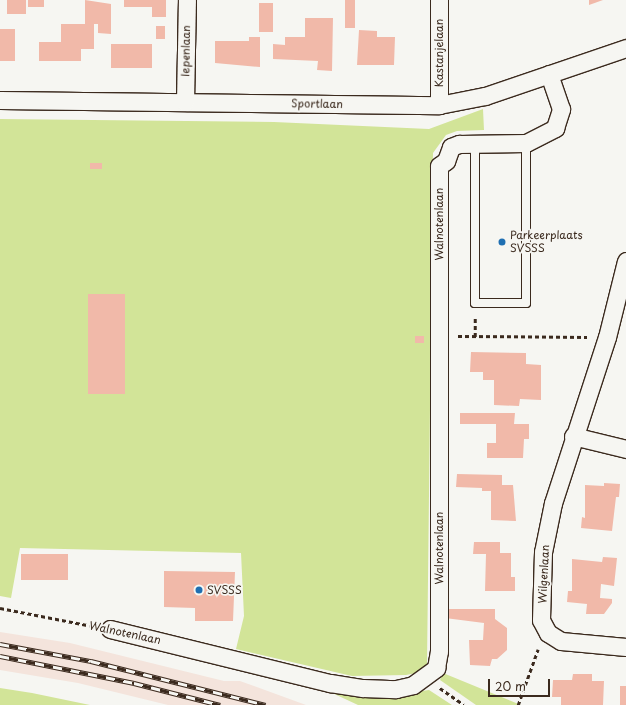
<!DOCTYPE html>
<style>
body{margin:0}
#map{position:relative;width:626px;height:705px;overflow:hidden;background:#f6f6f2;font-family:"Playpen Sans",sans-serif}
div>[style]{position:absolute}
.built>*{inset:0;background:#f4e4dc}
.green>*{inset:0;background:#d2e498}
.building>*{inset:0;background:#f1b9a9;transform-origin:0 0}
.path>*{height:2.5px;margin-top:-1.25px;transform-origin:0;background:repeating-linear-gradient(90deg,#3b2a1e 0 4px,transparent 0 7px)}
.roads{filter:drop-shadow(1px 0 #3b2a1e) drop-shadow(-1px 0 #3b2a1e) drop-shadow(0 1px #3b2a1e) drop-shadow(0 -1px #3b2a1e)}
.lane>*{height:8px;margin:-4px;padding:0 4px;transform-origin:4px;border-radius:4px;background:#f6f6f2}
.street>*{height:17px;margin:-8.5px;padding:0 8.5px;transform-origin:8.5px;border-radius:8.5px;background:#f6f6f2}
.rail>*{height:4.5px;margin-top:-2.25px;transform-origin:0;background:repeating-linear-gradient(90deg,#f6f6f2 0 9px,#3b2a1e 0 18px);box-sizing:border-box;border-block:1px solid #3b2a1e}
.dots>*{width:11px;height:11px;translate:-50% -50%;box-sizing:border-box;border:2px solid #f6f6f2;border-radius:50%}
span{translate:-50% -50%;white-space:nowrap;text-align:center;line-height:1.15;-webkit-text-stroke:3.5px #f6f6f2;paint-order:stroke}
.street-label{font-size:11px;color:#3b2a1e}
.poi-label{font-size:11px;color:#3b2a1e}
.left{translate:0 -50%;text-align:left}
.scale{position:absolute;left:488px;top:679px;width:62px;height:18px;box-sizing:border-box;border:2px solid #3b2a1e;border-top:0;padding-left:5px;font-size:12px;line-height:14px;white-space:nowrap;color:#3b2a1e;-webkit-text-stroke:3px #f6f6f2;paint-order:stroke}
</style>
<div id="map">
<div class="built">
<i style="clip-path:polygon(0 632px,70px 643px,224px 681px,240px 681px,306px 705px,168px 705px,78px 683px,0 670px)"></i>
</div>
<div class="green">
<i style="clip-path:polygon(483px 109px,484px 130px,457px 131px,446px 135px,433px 153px,427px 665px,421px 672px,406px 675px,352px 676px,236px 649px,244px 616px,241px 553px,20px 548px,11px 598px,0 596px,0 119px,274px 122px,429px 129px)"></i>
<i style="clip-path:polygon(443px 673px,521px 705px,476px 705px,440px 680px)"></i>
<i style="clip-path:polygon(0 688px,32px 693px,90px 705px,0 705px)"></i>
<i style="clip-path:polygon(429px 690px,452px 705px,358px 705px,330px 692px,387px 696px)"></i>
</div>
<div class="building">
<i style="left:7px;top:0;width:19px;height:14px"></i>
<i style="left:28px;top:0;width:16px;height:7px"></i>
<i style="clip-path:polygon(85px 0,111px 4px,111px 34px,98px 33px,98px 24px,94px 24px,94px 49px,81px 49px,81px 61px,39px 61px,39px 42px,61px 42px,61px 24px,85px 24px)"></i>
<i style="clip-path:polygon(124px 0,166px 0,166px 17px,152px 17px,152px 7px,124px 7px)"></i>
<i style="left:345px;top:0;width:10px;height:28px"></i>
<i style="clip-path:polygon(589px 0,603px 0,589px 5px)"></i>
<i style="left:259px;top:3px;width:14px;height:29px"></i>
<i style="clip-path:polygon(305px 18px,333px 18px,332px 71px,317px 70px,318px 61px,273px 59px,273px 44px,285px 45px,285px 37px,305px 37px)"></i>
<i style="left:156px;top:26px;width:9px;height:13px"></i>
<i style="left:0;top:29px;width:15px;height:32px"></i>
<i style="clip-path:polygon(359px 30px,377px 31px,377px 37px,395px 37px,394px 65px,357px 65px)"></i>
<i style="clip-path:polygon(249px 37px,260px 37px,260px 67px,215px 63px,215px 41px,249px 41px)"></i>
<i style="left:111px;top:44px;width:41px;height:24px"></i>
<i style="left:90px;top:163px;width:12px;height:6px"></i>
<i style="left:88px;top:294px;width:37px;height:100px"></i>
<i style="left:415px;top:336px;width:9px;height:7px"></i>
<i style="clip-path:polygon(471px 352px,526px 353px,526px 364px,541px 365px,541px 400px,520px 399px,519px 406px,494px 405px,494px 380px,483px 380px,483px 372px,470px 372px)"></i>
<i style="clip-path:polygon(460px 413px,515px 413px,514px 424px,529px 424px,529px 439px,524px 439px,523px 458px,487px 458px,487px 443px,496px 443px,496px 424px,460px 424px)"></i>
<i style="clip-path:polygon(457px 474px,502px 475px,502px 485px,513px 485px,516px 521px,491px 520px,491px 491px,482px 491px,482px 488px,456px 487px)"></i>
<i style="clip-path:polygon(604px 483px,620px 484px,619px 497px,616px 497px,612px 531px,581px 528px,582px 517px,585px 518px,585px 485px,604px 486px)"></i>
<i style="clip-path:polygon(474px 542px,500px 542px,500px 553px,511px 553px,511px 577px,515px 577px,515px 591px,485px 591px,486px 554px,473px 554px)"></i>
<i style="left:21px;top:554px;width:47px;height:26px"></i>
<i style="clip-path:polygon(603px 557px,617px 558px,614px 586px,601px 584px,600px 598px,612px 599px,612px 603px,604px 614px,586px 614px,587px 604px,567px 602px,568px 591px,572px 591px,572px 559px,602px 562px)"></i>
<i style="clip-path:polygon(164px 571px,235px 572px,233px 621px,195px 621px,195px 608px,164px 607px)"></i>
<i style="clip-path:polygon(445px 609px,495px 609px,495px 619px,507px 628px,507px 650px,497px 659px,492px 659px,490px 666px,470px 665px,469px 640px,483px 640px,484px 623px,445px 618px)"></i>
<i style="clip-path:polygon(573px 674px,592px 674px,592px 681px,604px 681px,603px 705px,561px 705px,561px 697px,552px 697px,553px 680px,572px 680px)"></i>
<i style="left:620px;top:686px;width:6px;height:19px"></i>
</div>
<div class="path">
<i style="left:458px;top:336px;width:129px;rotate:0.4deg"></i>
<i style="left:475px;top:337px;width:20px;rotate:-90deg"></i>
<i style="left:0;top:608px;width:94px;rotate:11.1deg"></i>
<i style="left:440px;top:688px;width:29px;rotate:35deg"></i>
<i style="left:518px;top:705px;width:59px;rotate:-70.3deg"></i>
</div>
<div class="roads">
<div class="lane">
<i style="left:475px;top:144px;width:159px;rotate:90deg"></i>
<i style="left:475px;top:303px;width:51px"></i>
<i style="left:526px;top:303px;width:160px;rotate:-90deg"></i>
</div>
<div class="street">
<i style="left:0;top:100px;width:439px;rotate:0.7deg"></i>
<i style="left:439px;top:105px;width:47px;rotate:-11.1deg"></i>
<i style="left:485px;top:96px;width:149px;rotate:-18.8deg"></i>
<i style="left:185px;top:102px;width:102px;rotate:-88.9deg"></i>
<i style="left:439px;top:105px;width:105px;rotate:-90deg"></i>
<i style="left:626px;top:261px;width:78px;rotate:104deg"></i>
<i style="left:607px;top:337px;width:175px;rotate:108deg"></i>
<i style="left:553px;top:503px;width:50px;rotate:101.5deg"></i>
<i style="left:543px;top:552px;width:68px;rotate:91.7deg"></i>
<i style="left:541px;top:620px;width:15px;rotate:62deg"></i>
<i style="left:548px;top:633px;width:15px;rotate:32deg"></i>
<i style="left:561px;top:641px;width:65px;rotate:5.3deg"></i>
<i style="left:573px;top:436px;width:55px;rotate:13.8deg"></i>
<i style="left:110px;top:629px;width:227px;rotate:13.8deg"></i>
<i style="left:330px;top:683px;width:33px;rotate:9deg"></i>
<i style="left:363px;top:688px;width:33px;rotate:2deg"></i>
<i style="left:396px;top:689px;width:17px;rotate:-13deg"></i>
<i style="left:413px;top:685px;width:29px;rotate:-36deg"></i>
<i style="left:436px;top:668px;width:17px;rotate:-80deg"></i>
<i style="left:439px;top:651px;width:485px;rotate:-90deg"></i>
<i style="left:439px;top:166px;width:9px;rotate:-36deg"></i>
<i style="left:446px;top:161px;width:15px;rotate:-70deg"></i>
<i style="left:451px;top:147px;width:9px;rotate:-21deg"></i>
<i style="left:459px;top:144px;width:67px;rotate:-0.9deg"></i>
<i style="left:526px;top:143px;width:33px;rotate:-27deg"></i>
<i style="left:555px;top:128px;width:20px;rotate:-72deg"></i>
<i style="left:561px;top:109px;width:37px;rotate:-109deg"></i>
</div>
</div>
<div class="rail">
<i style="left:0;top:644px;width:93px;rotate:10.6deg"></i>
<i style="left:91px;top:661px;width:180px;rotate:14.1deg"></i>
<i style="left:0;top:656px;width:137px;rotate:11.4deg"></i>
<i style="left:134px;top:683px;width:89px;rotate:14.3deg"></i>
</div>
<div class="dots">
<i style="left:502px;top:242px;background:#1f6fb2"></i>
<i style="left:199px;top:590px;background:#1f6fb2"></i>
</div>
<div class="street-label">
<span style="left:186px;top:51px;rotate:-89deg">Iepenlaan</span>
<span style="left:439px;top:53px;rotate:-90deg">Kastanjelaan</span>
<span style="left:317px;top:104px;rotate:1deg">Sportlaan</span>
<span style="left:439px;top:224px;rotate:-90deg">Walnotenlaan</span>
<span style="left:439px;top:548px;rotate:-90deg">Walnotenlaan</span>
<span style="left:544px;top:574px;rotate:-87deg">Wilgenlaan</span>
<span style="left:125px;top:633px;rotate:12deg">Walnotenlaan</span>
</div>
<div class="poi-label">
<span class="left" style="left:510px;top:242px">Parkeerplaats<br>SVSSS</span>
<span class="left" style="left:207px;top:590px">SVSSS</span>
</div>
<div class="scale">20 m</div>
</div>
